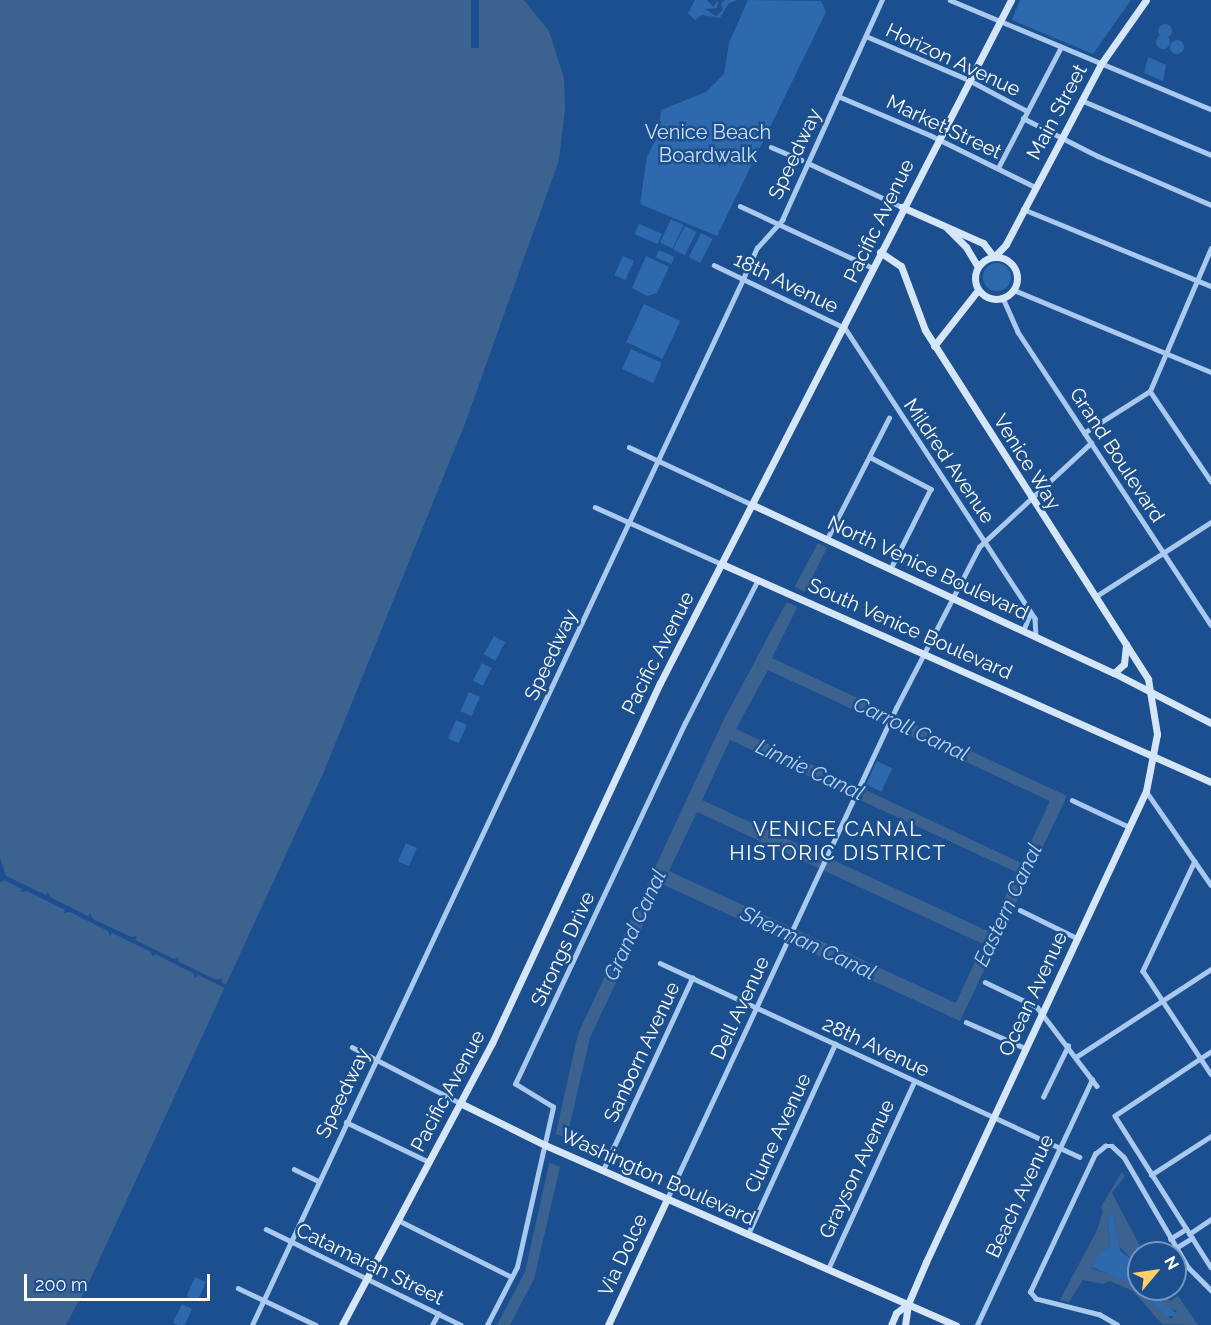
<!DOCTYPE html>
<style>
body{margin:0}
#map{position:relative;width:1211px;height:1325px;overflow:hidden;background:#1b4f8f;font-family:Raleway,sans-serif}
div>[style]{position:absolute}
.green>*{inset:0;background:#2e69ad;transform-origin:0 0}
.round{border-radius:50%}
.water>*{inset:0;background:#3c6290}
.pier>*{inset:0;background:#1b4f8f;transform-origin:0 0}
.street>*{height:4.5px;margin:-2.25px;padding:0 2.25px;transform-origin:2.25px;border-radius:2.25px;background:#a9c9ee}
.secondary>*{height:7px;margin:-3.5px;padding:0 3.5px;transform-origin:3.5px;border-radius:3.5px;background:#d6e6fa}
.secondary>.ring{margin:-3.5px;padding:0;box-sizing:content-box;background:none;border:7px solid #d6e6fa;border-radius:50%}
span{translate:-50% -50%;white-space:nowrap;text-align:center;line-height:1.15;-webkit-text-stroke:5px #1b4f8f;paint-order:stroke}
.street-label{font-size:20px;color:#fff}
.park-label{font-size:20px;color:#cfe3fa}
.water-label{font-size:21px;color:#b5d3f5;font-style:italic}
.neighbourhood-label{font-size:21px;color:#fff;letter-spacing:1.5px}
.north{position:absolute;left:1127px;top:1241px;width:60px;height:60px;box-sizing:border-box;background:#1b4f8f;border:2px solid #7695bc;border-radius:50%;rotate:61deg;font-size:16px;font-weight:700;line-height:24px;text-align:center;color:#fff}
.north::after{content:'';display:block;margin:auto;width:21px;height:27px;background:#ffd166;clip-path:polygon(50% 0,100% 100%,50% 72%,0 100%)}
.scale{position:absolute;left:24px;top:1274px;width:186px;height:27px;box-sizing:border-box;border:3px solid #fff;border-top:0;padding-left:8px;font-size:18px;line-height:21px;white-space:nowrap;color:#fff;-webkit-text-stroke:4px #1b4f8f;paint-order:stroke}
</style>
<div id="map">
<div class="green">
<i style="clip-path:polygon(695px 0,707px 0,713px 7px,718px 0,717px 8px,705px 9px,716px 16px,723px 10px,721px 4px,725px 0,737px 0,728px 4px,720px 18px,702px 15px,695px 20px,688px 13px)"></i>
<i style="clip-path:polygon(748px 0,821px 1px,826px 12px,717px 236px,640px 204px,647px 156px,658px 136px,661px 110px,706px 92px,724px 74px,729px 43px)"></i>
<i style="clip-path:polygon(1020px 0,1131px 0,1093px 54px,1012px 20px)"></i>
<i class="round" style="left:1158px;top:24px;width:14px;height:14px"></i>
<i class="round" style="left:1156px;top:35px;width:14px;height:14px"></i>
<i class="round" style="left:1170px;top:40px;width:14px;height:14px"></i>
<i style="clip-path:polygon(1148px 57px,1166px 65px,1163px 81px,1144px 73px)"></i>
<i style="left:671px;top:219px;width:14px;height:26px;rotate:25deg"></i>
<i style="left:639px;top:224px;width:25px;height:11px;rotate:23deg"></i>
<i style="left:685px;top:226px;width:13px;height:26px;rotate:27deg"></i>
<i style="left:701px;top:233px;width:13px;height:27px;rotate:27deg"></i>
<i style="left:659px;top:250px;width:17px;height:8px;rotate:24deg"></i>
<i style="left:623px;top:256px;width:12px;height:21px;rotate:24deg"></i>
<i style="clip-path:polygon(646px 256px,669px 267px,657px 293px,647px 296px,632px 288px)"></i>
<i class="round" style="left:983px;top:263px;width:28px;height:28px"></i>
<i style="left:644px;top:304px;width:40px;height:42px;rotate:25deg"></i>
<i style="left:631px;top:349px;width:34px;height:22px;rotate:24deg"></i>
<i style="left:494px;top:636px;width:13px;height:21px;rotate:29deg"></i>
<i style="left:482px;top:663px;width:11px;height:20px;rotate:27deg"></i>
<i style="left:469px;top:692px;width:12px;height:21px;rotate:24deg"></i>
<i style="left:456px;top:720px;width:12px;height:20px;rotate:24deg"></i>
<i style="left:877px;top:761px;width:17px;height:26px;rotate:25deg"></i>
<i style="left:406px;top:843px;width:12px;height:20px;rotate:24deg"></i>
<i style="clip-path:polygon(1113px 1213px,1120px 1250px,1134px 1262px,1139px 1288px,1092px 1267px,1097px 1256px,1110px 1246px,1108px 1216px)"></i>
<i style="left:195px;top:1277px;width:12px;height:21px;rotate:24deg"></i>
<i style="clip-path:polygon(1140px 1289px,1148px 1289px,1178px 1315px,1166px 1317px)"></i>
<i style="clip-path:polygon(182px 1304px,192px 1309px,185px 1325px,178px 1325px,173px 1322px)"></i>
</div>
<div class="water">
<i style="clip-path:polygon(0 0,524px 0,549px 31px,564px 78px,565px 109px,559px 160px,466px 421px,323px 774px,90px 1280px,66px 1325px,0 1325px)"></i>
<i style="clip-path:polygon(evenodd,818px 543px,827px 548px,772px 658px,1067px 796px,960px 1021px,662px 884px,590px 1038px,534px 1279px,510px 1325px,497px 1325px,525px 1272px,578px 1034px,723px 721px,818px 543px,768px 670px,1050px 801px,1021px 863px,736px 729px,768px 670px,818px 543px,730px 740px,1016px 872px,990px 932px,702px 800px,730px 740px,818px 543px,697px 812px,983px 944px,956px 1003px,669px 871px,697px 812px)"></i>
<i style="clip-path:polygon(1122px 1172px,1125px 1176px,1112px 1193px,1140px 1246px,1139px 1279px,1134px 1262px,1119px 1246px,1113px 1213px,1108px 1217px,1110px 1246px,1097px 1256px,1092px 1268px,1131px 1283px,1171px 1319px,1177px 1311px,1166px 1307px,1148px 1289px,1159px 1289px,1170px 1301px,1178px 1296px,1198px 1325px,1162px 1324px,1133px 1291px,1110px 1281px,1103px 1284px,1083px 1280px,1069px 1302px,1060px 1300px,1097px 1230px,1103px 1211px,1101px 1207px)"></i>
</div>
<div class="pier">
<i style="left:471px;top:0;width:8px;height:48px"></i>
<i style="clip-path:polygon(793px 586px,807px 593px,789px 628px,797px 607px,787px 602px,775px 620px)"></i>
<i style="clip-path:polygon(0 858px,6px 876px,46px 895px,48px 892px,50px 897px,88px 916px,90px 913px,93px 919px,131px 937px,137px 936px,135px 940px,174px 959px,179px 957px,178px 961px,216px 980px,222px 978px,221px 982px,229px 986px,227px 989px,198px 975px,195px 978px,193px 973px,155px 954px,153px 957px,151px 952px,112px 933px,110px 936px,108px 931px,70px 912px,64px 913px,65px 910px,27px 891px,21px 892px,22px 889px,4px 880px,0 883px)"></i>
<i style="clip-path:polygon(554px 1133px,569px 1139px,563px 1168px,548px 1162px)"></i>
</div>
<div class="street">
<i style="left:950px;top:0;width:283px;rotate:22.7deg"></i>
<i style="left:866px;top:36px;width:112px;rotate:23.1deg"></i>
<i style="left:969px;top:80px;width:66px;rotate:28.1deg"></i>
<i style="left:838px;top:96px;width:100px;rotate:23deg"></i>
<i style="left:930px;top:135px;width:117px;rotate:26.3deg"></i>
<i style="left:1081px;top:100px;width:141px;rotate:22.9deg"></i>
<i style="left:1023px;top:118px;width:84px;rotate:26.9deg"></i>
<i style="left:1098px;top:156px;width:123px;rotate:23.4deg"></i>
<i style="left:771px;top:147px;width:33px;rotate:23deg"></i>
<i style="left:808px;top:163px;width:104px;rotate:25.1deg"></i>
<i style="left:998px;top:168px;width:136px;rotate:-62.5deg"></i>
<i style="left:740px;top:206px;width:147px;rotate:25deg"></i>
<i style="left:1023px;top:209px;width:203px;rotate:22.3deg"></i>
<i style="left:714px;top:265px;width:145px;rotate:25.7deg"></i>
<i style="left:845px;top:328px;width:347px;rotate:56.8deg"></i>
<i style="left:1035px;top:618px;width:19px;rotate:87deg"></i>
<i style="left:1014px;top:290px;width:213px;rotate:22.6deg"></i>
<i style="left:1003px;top:298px;width:37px;rotate:66deg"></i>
<i style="left:1018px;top:332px;width:351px;rotate:56.6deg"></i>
<i style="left:1150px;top:391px;width:109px;rotate:55.9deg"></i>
<i style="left:1084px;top:433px;width:78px;rotate:-32.5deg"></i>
<i style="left:1150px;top:391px;width:155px;rotate:-66.9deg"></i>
<i style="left:629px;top:447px;width:137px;rotate:25.1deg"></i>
<i style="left:870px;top:457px;width:69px;rotate:27.7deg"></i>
<i style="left:931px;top:489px;width:89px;rotate:116.6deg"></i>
<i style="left:595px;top:507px;width:139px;rotate:24.2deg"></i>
<i style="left:827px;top:539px;width:136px;rotate:-62.9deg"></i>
<i style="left:1095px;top:597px;width:138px;rotate:-32.9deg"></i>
<i style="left:1023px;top:631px;width:18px;rotate:-68deg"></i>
<i style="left:1146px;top:791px;width:114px;rotate:55.3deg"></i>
<i style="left:1072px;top:800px;width:63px;rotate:25.3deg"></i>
<i style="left:1195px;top:861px;width:122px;rotate:115.3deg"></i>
<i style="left:1143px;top:971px;width:123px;rotate:56.6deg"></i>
<i style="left:1020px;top:910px;width:64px;rotate:26.2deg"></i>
<i style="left:660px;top:963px;width:462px;rotate:24.8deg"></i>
<i style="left:985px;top:982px;width:58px;rotate:25.7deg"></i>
<i style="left:1037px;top:1007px;width:99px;rotate:52.8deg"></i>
<i style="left:966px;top:1022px;width:64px;rotate:23.8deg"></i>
<i style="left:352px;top:1047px;width:122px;rotate:27.4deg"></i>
<i style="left:1211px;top:1052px;width:115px;rotate:146.3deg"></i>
<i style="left:1115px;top:1116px;width:179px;rotate:57.6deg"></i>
<i style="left:1076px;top:1057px;width:161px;rotate:-33.1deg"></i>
<i style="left:1043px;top:1097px;width:57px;rotate:-63.9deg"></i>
<i style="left:346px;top:1122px;width:92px;rotate:25.7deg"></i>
<i style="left:294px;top:1169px;width:25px;rotate:26deg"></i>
<i style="left:603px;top:1170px;width:212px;rotate:-65.1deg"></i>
<i style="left:1151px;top:1175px;width:72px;rotate:-33deg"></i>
<i style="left:667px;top:1199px;width:542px;rotate:-65deg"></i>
<i style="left:896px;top:708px;width:181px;rotate:-62.7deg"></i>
<i style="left:979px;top:547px;width:153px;rotate:-42.9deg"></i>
<i style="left:398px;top:1220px;width:127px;rotate:26.6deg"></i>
<i style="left:266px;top:1229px;width:217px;rotate:26.2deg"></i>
<i style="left:748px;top:1234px;width:209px;rotate:-65.4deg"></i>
<i style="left:1189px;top:1234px;width:27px;rotate:-34deg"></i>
<i style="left:1170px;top:1239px;width:19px;rotate:-32deg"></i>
<i style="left:1176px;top:1248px;width:19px;rotate:-32deg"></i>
<i style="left:828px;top:1269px;width:206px;rotate:-65.3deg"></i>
<i style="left:238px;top:1288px;width:86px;rotate:25.4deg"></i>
<i style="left:252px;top:1325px;width:1156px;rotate:-64.85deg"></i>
<i style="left:743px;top:279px;width:34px;rotate:-66deg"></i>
<i style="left:757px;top:248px;width:38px;rotate:-48deg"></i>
<i style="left:782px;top:220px;width:242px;rotate:-65.6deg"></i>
<i style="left:432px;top:1325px;width:13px;rotate:-61deg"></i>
<i style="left:487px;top:1325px;width:65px;rotate:-62.7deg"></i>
<i style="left:517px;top:1267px;width:164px;rotate:-77.3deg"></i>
<i style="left:553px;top:1107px;width:44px;rotate:-148.8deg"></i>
<i style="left:515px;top:1084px;width:399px;rotate:-64.8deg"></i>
<i style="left:685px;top:723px;width:161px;rotate:-63deg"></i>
<i style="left:977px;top:1325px;width:271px;rotate:-64.9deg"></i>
<i style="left:1117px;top:1325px;width:20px;rotate:-150deg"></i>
<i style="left:1100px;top:1315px;width:66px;rotate:-166deg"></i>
<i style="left:1036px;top:1299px;width:9px;rotate:-131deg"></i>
<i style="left:1030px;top:1292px;width:153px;rotate:-64.8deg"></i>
<i style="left:1095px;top:1154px;width:13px;rotate:-39deg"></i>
<i style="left:1105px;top:1146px;width:7px"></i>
<i style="left:1112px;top:1146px;width:16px;rotate:43deg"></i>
<i style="left:1124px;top:1157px;width:127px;rotate:59.8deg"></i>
<i style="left:1188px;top:1267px;width:33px;rotate:45deg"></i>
</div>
<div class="secondary">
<i style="left:902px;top:207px;width:89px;rotate:24deg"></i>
<i style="left:983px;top:243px;width:16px;rotate:52deg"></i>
<i style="left:947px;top:228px;width:27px;rotate:45deg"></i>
<i style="left:966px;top:247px;width:23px;rotate:59deg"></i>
<i style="left:880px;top:252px;width:25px;rotate:34deg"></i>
<i style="left:901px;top:266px;width:68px;rotate:69.4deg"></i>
<i style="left:925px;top:330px;width:414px;rotate:57.4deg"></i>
<i style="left:1148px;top:679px;width:56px;rotate:80.7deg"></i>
<i style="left:1157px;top:734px;width:58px;rotate:100.9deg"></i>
<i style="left:1146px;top:791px;width:520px;rotate:115.04deg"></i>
<i style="left:926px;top:1262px;width:46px;rotate:113.2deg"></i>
<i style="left:908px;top:1304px;width:21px;rotate:98deg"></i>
<i style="left:995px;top:256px;width:16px;rotate:-47deg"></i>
<i style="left:1006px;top:244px;width:204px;rotate:-62.2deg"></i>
<i style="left:1101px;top:64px;width:78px;rotate:-54.9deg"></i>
<i class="ring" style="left:975px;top:257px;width:35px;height:35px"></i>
<i style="left:934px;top:346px;width:71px;rotate:-51.8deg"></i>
<i style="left:753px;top:505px;width:398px;rotate:25deg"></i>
<i style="left:1114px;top:673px;width:109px;rotate:27.3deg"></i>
<i style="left:722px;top:564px;width:535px;rotate:24.03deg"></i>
<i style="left:1114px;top:673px;width:13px;rotate:-42deg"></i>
<i style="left:1124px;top:664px;width:20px;rotate:-84deg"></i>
<i style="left:460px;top:1103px;width:95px;rotate:26.3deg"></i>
<i style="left:545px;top:1145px;width:449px;rotate:23.7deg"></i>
<i style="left:342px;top:1325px;width:319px;rotate:-62deg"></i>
<i style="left:492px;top:1043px;width:397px;rotate:-65deg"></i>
<i style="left:660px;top:683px;width:768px;rotate:-62.8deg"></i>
<i style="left:608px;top:1325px;width:139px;rotate:-64.9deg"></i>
<i style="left:891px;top:1325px;width:13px;rotate:-67deg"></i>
<i style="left:896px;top:1313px;width:15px;rotate:-37deg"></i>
</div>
<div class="street-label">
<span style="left:953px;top:60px;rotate:25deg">Horizon Avenue</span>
<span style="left:1057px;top:112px;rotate:-62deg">Main Street</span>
<span style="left:944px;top:127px;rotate:25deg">Market Street</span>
<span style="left:795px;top:154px;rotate:-65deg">Speedway</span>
<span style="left:879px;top:221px;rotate:-64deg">Pacific Avenue</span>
<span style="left:786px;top:283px;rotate:26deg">18th Avenue</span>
<span style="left:1117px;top:455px;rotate:57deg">Grand Boulevard</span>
<span style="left:949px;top:461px;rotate:56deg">Mildred Avenue</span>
<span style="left:1027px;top:462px;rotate:58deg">Venice Way</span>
<span style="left:928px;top:568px;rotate:25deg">North Venice Boulevard</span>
<span style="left:910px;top:629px;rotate:24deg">South Venice Boulevard</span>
<span style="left:658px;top:653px;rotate:-63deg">Pacific Avenue</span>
<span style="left:551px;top:655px;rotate:-65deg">Speedway</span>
<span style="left:563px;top:949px;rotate:-65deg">Strongs Drive</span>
<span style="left:1033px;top:994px;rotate:-65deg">Ocean Avenue</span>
<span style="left:740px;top:1008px;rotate:-65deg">Dell Avenue</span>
<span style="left:876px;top:1047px;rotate:25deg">28th Avenue</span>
<span style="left:642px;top:1052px;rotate:-65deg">Sanborn Avenue</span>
<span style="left:448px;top:1091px;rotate:-62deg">Pacific Avenue</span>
<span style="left:343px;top:1093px;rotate:-64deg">Speedway</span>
<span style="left:778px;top:1133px;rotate:-65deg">Clune Avenue</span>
<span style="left:857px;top:1169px;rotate:-65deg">Grayson Avenue</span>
<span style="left:658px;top:1177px;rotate:24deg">Washington Boulevard</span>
<span style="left:1020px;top:1196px;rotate:-65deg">Beach Avenue</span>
<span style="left:623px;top:1255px;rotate:-65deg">Via Dolce</span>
<span style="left:370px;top:1264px;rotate:26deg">Catamaran Street</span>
</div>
<div class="park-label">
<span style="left:708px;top:144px">Venice Beach<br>Boardwalk</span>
</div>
<div class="water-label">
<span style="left:911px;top:729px;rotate:25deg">Carroll Canal</span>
<span style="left:810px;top:770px;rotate:25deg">Linnie Canal</span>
<span style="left:1008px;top:905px;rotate:-65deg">Eastern Canal</span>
<span style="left:635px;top:925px;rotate:-65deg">Grand Canal</span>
<span style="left:808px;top:943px;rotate:25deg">Sherman Canal</span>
</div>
<div class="neighbourhood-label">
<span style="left:838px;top:841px">VENICE CANAL<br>HISTORIC DISTRICT</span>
</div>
<div class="north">N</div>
<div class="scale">200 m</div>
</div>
